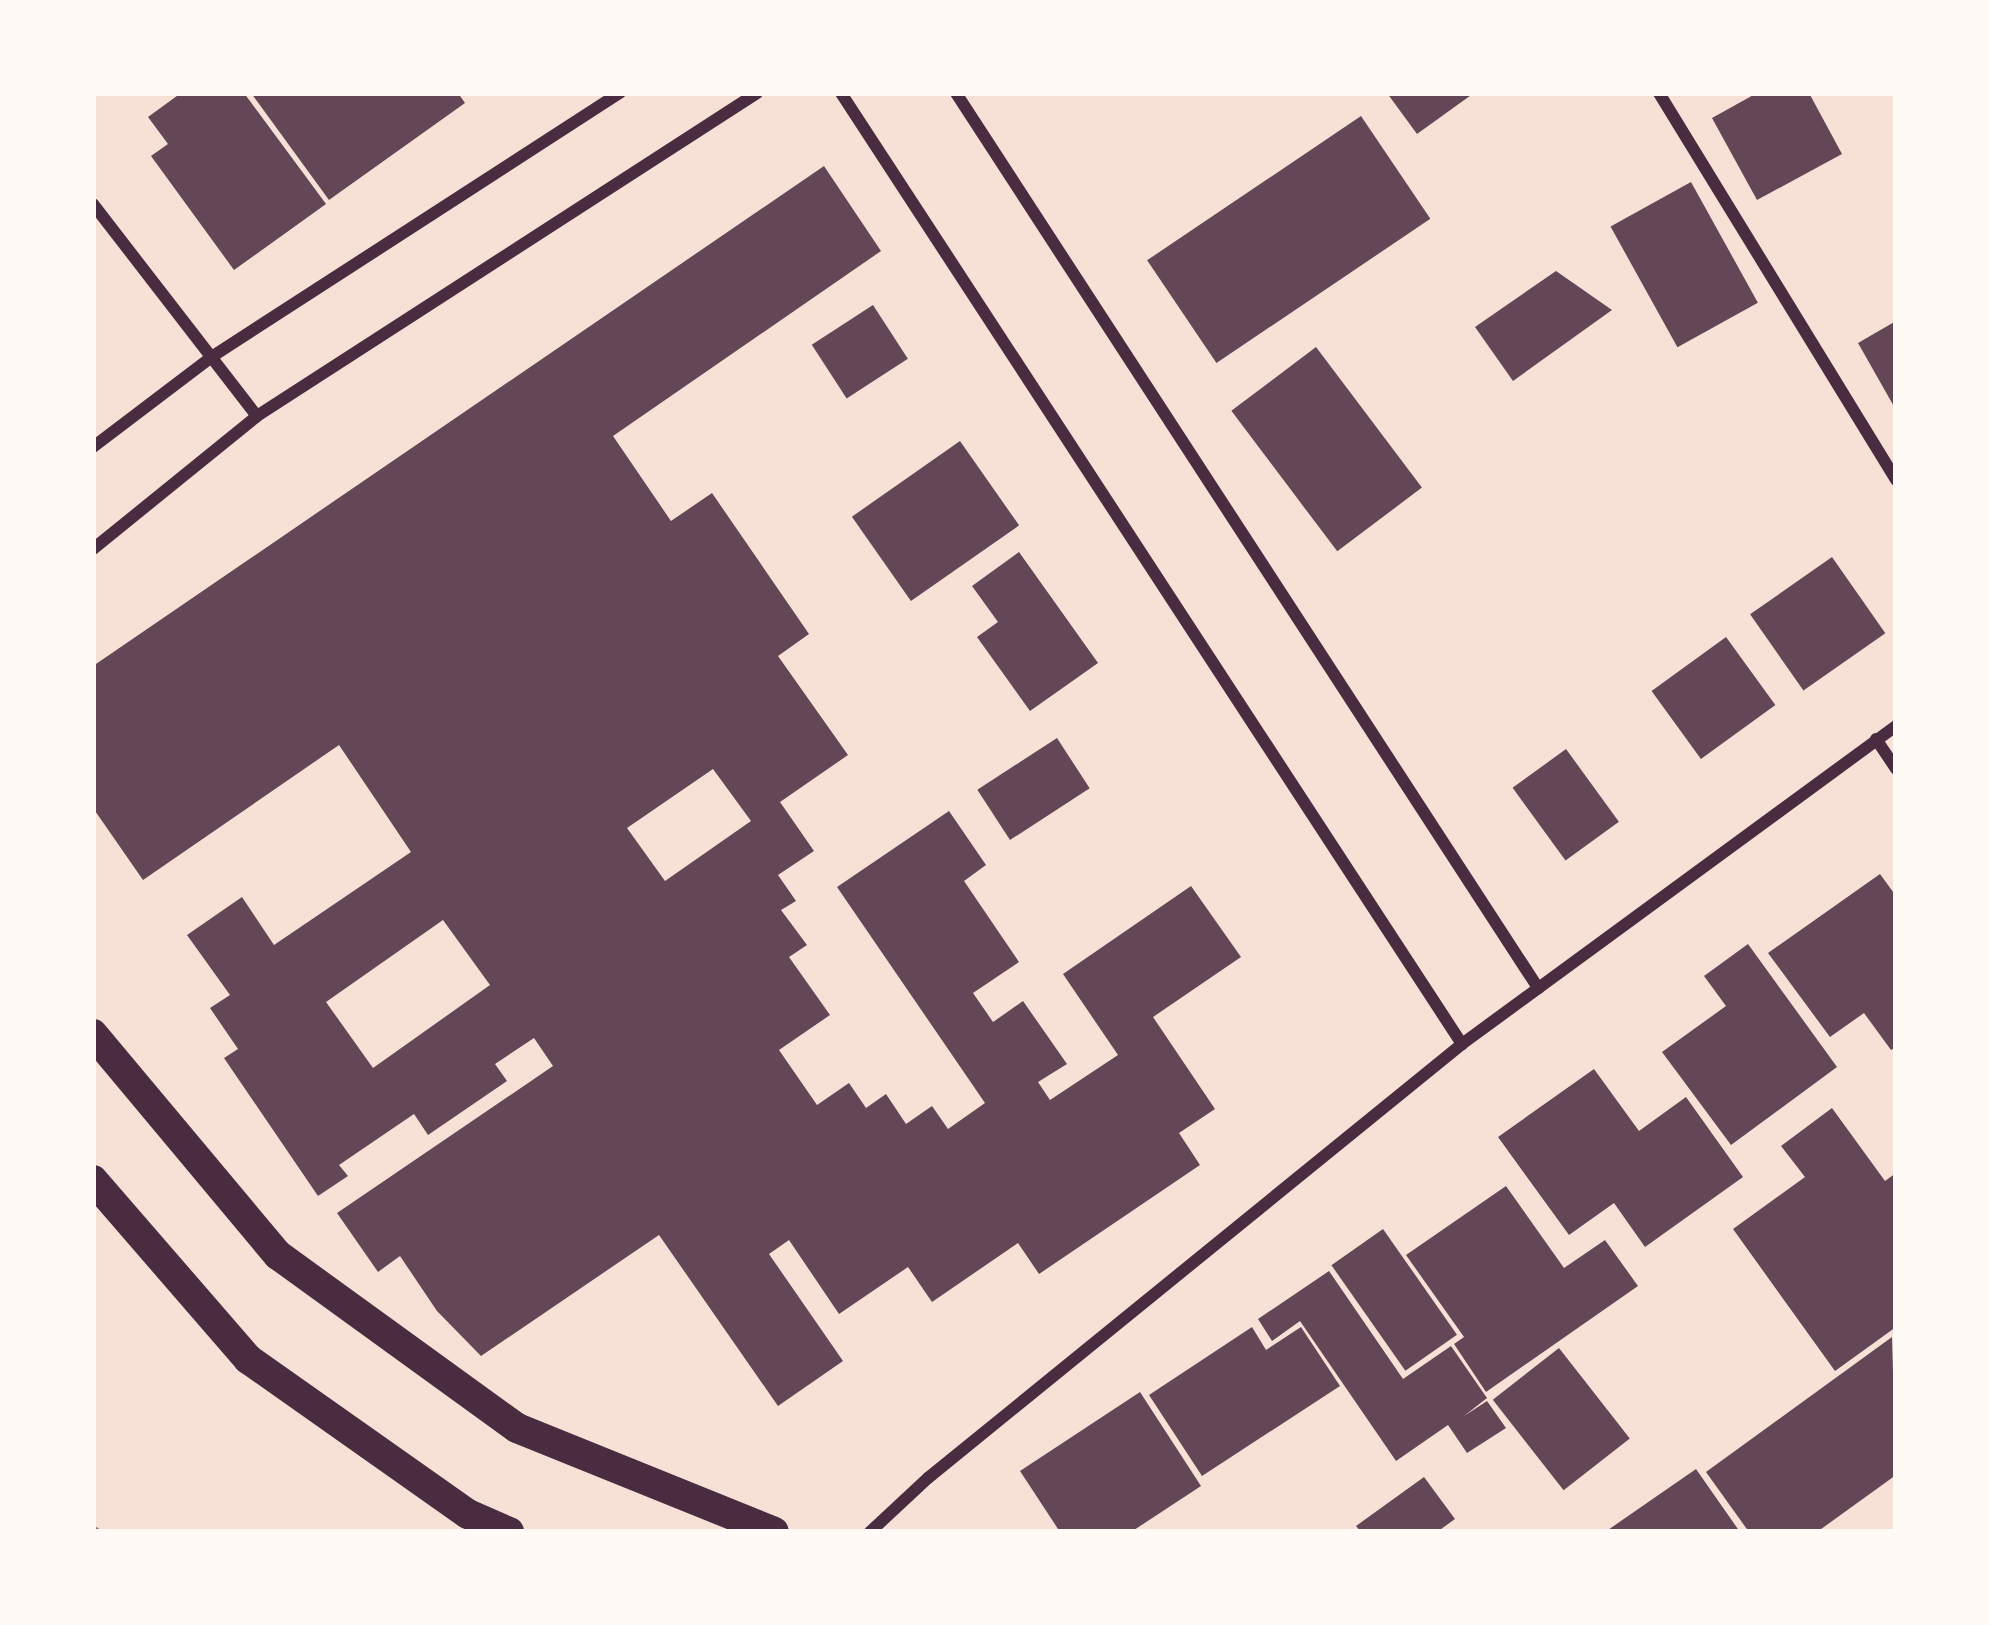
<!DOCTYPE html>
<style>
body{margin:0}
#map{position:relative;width:1989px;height:1625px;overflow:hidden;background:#f7e1d7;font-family:Signika,sans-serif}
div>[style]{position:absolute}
.building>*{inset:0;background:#644757;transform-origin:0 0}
.minor>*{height:12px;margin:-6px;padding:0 6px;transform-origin:6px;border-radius:6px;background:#4a2c40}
.primary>*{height:30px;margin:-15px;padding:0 15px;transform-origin:15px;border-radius:15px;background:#4a2c40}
.rail>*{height:9px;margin:-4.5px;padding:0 4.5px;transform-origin:4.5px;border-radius:4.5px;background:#8f747c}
span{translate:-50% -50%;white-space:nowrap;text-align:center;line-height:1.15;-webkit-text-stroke:10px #fffaf5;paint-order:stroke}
.frame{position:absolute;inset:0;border:96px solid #fffaf5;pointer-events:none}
</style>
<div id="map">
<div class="building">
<i style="clip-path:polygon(181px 93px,244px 93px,326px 204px,234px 270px,151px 156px,168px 144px,148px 117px)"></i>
<i style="clip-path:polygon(251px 93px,458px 93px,465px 103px,329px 200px)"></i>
<i style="clip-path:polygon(1387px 93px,1474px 93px,1417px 134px)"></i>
<i style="clip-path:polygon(1757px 93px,1809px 93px,1842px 154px,1757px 200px,1712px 118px)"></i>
<i style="left:1361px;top:116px;width:124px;height:258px;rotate:56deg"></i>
<i style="clip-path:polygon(evenodd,824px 166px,881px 251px,613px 436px,671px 521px,712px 493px,809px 634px,778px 656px,848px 755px,780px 802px,814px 851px,778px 875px,796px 901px,781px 910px,807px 945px,789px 957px,830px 1015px,779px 1050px,817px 1105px,849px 1083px,866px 1108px,886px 1094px,906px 1124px,932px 1106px,948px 1129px,985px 1103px,837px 887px,949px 811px,986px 865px,964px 881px,1019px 962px,973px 993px,993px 1022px,1023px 1001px,1067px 1064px,1038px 1082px,1050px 1100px,1118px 1055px,1063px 974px,1191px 886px,1241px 957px,1153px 1017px,1215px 1109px,1179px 1133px,1200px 1165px,1039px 1274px,1018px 1243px,932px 1302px,908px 1267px,839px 1314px,789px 1240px,769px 1254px,843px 1361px,778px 1406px,659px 1235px,481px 1356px,437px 1311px,400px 1256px,378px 1272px,337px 1213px,553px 1066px,534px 1038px,495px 1064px,507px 1081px,428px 1135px,414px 1114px,339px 1165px,348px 1176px,318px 1196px,224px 1058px,238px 1049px,210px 1008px,230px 995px,187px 935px,242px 897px,274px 945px,411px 852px,339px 745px,143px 880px,93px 808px,93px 666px,824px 166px,713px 769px,751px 821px,665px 881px,627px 828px,713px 769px,824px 166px,443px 920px,490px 985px,373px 1068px,326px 1002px,443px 920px)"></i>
<i style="left:1691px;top:182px;width:138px;height:92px;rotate:61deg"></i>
<i style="clip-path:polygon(1556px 271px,1612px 310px,1513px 381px,1475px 327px)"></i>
<i style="left:873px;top:305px;width:64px;height:73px;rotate:57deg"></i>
<i style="clip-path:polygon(1896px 321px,1896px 410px,1858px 343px)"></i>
<i style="left:1316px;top:347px;width:176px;height:106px;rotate:53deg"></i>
<i style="left:960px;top:441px;width:103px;height:132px;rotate:55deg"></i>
<i style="clip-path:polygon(1019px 552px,1098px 663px,1030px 711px,977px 637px,998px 622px,972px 586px)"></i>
<i style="left:1832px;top:557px;width:93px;height:100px;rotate:55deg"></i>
<i style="left:1726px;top:637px;width:84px;height:92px;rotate:54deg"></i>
<i style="left:1057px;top:738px;width:60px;height:95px;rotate:57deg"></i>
<i style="left:1566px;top:749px;width:90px;height:66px;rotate:54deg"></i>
<i style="clip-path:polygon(1880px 874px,1896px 896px,1896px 1047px,1891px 1050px,1864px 1013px,1830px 1037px,1768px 953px)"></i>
<i style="clip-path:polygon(1748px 944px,1837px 1067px,1731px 1145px,1662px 1052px,1726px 1006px,1704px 976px)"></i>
<i style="clip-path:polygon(1594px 1069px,1639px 1131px,1686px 1097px,1743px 1177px,1645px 1247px,1614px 1203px,1569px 1235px,1498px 1137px)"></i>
<i style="clip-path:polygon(1832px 1108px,1885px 1181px,1896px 1173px,1896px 1327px,1835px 1371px,1733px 1229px,1805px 1177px,1781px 1146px)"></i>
<i style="clip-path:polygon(1506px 1186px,1564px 1268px,1605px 1240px,1638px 1286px,1486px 1392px,1454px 1344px,1464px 1337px,1406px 1255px)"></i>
<i style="left:1383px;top:1229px;width:129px;height:63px;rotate:55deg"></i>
<i style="clip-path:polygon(1329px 1271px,1403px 1379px,1451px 1346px,1487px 1398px,1464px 1416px,1487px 1401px,1506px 1428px,1467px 1453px,1448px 1425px,1396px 1461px,1300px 1321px,1272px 1341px,1258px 1319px)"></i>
<i style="clip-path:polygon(1252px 1327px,1266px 1350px,1301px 1327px,1340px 1386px,1202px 1476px,1149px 1395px)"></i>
<i style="clip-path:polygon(1892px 1337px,1896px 1475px,1817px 1532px,1749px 1532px,1706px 1472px)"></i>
<i style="left:1559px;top:1348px;width:115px;height:84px;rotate:52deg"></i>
<i style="clip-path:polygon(1140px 1392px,1201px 1486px,1131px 1532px,1060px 1532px,1020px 1471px)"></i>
<i style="clip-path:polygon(1696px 1469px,1740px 1532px,1605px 1532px)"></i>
<i style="clip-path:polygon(1424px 1477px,1455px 1519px,1437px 1532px,1361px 1532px,1356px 1526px)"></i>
</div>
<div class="minor">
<i style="left:841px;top:93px;width:1136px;rotate:56.86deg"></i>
<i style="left:956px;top:93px;width:1068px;rotate:56.96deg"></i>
<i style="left:1659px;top:93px;width:454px;rotate:58.5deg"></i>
<i style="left:93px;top:204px;width:268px;rotate:52.3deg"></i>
<i style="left:93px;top:447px;width:151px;rotate:-37.2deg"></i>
<i style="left:213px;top:356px;width:485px;rotate:-32.9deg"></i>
<i style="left:93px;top:549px;width:211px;rotate:-39deg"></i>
<i style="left:257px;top:416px;width:595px;rotate:-32.86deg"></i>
<i style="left:1876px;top:739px;width:36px;rotate:56deg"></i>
<i style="left:870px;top:1532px;width:79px;rotate:-43deg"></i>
<i style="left:928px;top:1478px;width:688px;rotate:-39.1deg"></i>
<i style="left:1462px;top:1044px;width:538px;rotate:-36.23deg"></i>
</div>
<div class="primary">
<i style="left:93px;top:1034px;width:288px;rotate:50.1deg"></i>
<i style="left:278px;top:1255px;width:295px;rotate:35.9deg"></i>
<i style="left:517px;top:1428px;width:277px;rotate:22deg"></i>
<i style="left:93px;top:1180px;width:237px;rotate:49.1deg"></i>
<i style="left:248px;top:1359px;width:269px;rotate:35.2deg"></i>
<i style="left:468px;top:1514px;width:45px;rotate:23.7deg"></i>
</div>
<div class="rail">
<i style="left:93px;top:1530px;width:4px;rotate:34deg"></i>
</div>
<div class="frame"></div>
</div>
